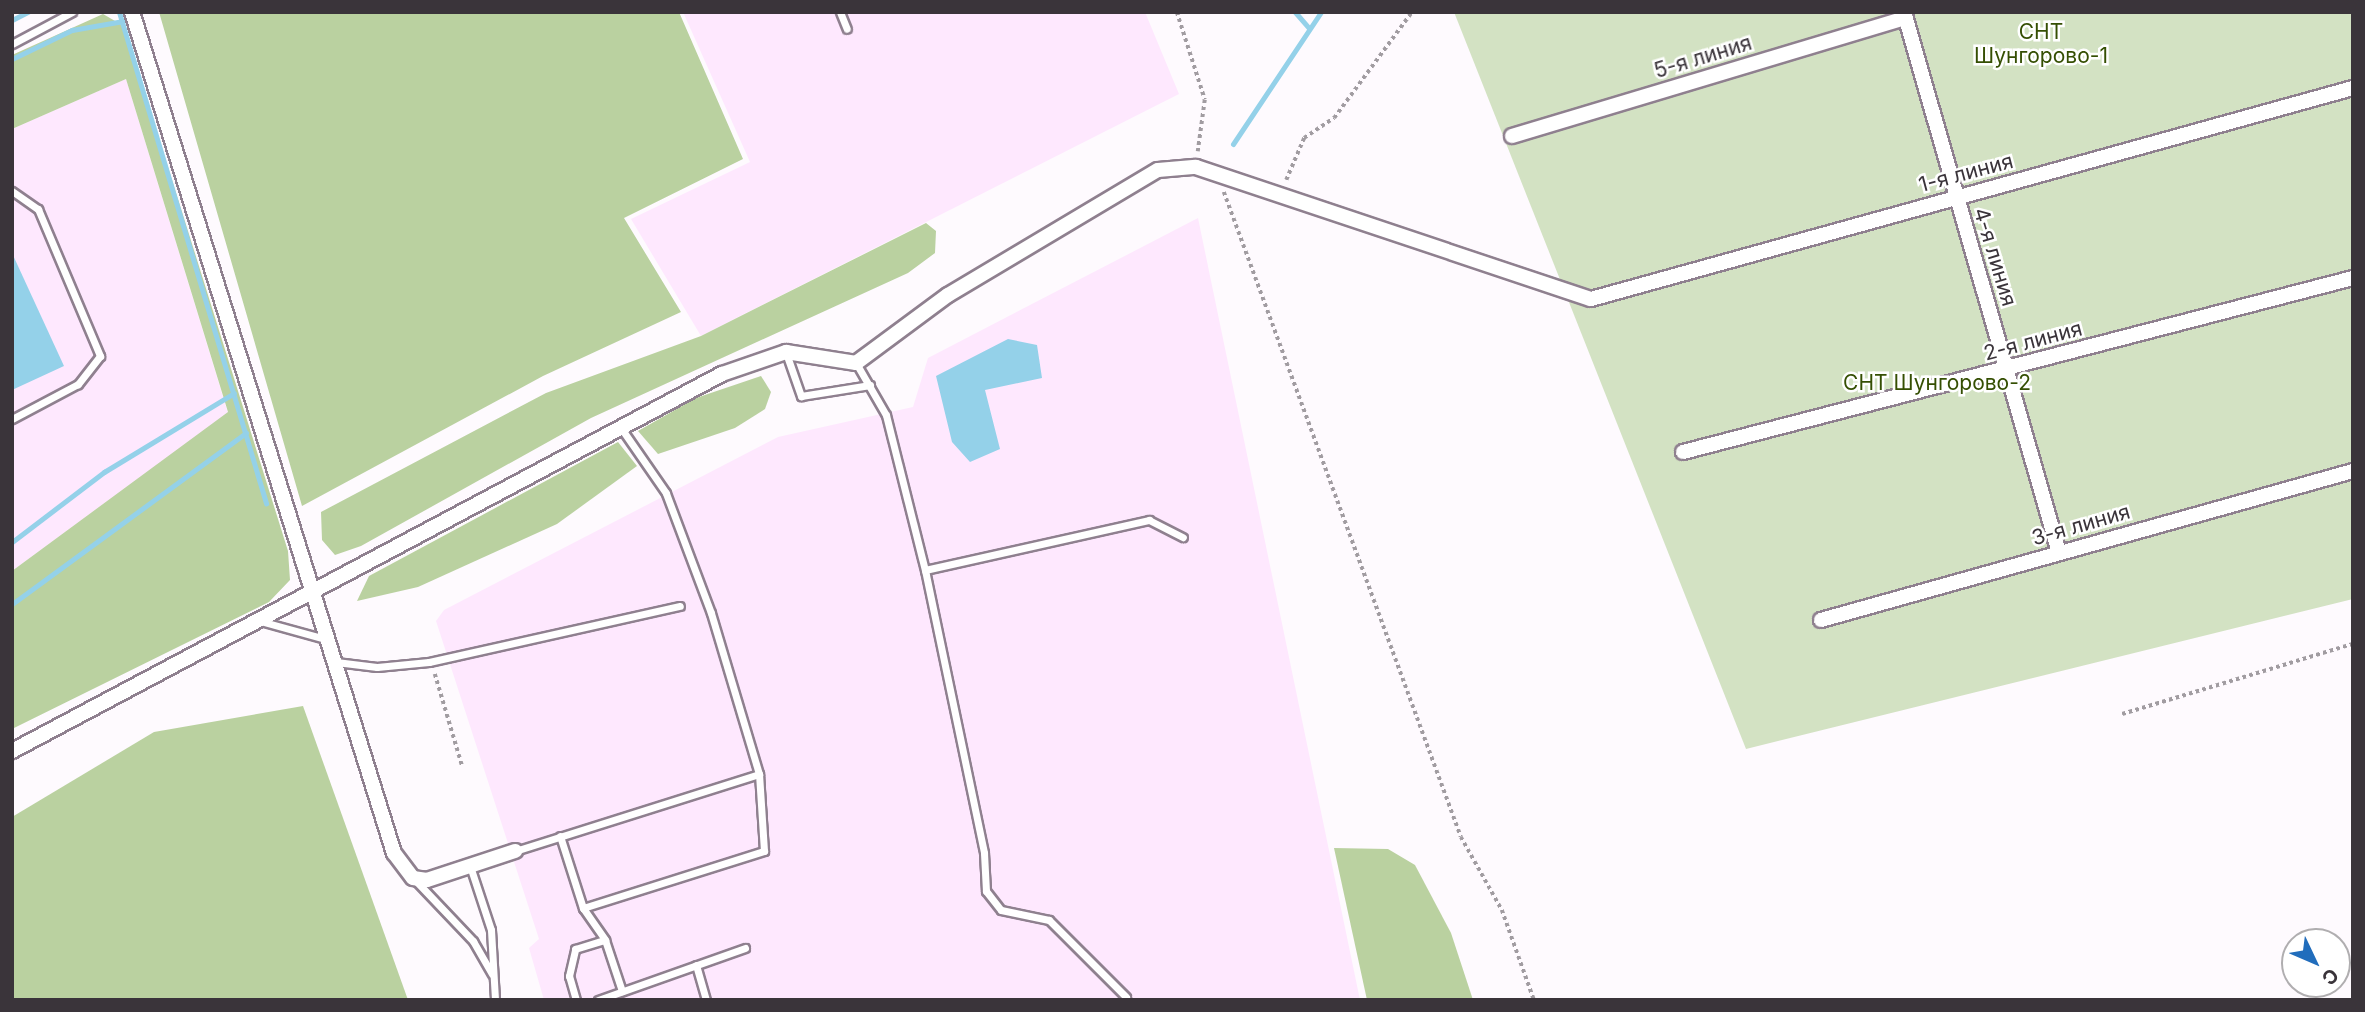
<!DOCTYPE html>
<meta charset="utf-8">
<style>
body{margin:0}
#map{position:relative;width:2365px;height:1012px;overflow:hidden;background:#fefafe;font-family:Inter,sans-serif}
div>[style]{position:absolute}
.built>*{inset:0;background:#fee8fe}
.green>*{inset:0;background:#d3e2c3}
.forest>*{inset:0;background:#bad1a0}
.water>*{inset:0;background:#94d1e9}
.stream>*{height:5px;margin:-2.5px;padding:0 2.5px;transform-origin:2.5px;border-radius:2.5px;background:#94d1e9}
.path>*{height:3.5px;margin-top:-1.75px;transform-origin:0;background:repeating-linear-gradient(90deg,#a19ca1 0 3.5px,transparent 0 7px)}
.roads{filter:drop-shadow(2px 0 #8f808f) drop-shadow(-2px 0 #8f808f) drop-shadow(0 2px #8f808f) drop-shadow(0 -2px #8f808f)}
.service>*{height:7px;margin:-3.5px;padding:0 3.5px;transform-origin:3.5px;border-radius:3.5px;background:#fff}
.minor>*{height:14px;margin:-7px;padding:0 7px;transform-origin:7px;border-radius:7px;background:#fff}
span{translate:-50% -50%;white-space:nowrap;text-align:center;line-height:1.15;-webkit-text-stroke:5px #fff;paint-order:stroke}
.park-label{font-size:21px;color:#354f03}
.street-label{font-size:21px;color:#3a343a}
.frame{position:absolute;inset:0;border:14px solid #3a343a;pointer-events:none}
.north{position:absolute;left:2281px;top:928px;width:70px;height:70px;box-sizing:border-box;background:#fff;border:2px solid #b0aeb0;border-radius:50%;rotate:134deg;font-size:19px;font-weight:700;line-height:28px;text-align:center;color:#3a343a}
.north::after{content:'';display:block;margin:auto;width:24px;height:32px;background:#216dbc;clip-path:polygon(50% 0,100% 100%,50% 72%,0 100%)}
</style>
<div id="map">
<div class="built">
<i style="clip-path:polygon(683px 12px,1145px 12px,1179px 94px,701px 336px,631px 219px,750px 162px)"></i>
<i style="clip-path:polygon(126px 79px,228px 413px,12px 571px,12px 129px)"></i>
<i style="clip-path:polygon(1198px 218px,1360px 1000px,544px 1000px,529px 948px,539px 939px,436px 621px,444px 610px,778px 437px,913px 407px,928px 358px)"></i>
</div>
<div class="green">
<i style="clip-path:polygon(1454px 12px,2353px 12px,2353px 599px,1746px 749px)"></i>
</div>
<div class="forest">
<i style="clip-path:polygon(159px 12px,679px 12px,743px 159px,624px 218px,681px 312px,543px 376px,302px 506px)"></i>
<i style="clip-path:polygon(103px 14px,122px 25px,138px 71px,288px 551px,290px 580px,269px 602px,12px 729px,12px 571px,228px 412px,126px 79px,12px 129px,12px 55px)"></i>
<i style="clip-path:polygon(926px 223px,936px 231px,935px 253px,908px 273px,591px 418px,361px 546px,335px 555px,322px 540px,321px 512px,546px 393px,701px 336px)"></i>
<i style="clip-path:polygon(761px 376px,771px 392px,765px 409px,735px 428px,658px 454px,638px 431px,696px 398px)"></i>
<i style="clip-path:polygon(618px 442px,637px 466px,557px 524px,418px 587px,357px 601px,369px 576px)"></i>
<i style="clip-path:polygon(303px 706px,408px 1000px,12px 1000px,12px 817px,154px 732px)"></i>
<i style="clip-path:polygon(1334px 848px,1388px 849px,1415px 865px,1451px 933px,1473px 1000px,1367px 1000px)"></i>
</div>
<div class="water">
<i style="clip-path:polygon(12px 253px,64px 366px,12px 390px)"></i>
<i style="clip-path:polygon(1008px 339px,1037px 345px,1042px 378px,985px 390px,1000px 449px,970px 462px,952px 442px,936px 376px)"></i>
</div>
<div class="stream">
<i style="left:119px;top:12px;width:513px;rotate:73.33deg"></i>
<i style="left:1295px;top:12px;width:21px;rotate:49deg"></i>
<i style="left:12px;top:20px;width:18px;rotate:-27deg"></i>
<i style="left:12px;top:59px;width:67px;rotate:-25.8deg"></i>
<i style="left:72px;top:30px;width:52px;rotate:-10deg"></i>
<i style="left:1233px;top:144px;width:159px;rotate:-56.3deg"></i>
<i style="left:12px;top:542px;width:116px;rotate:-37.3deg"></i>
<i style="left:104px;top:472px;width:152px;rotate:-31.3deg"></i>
<i style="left:12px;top:604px;width:290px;rotate:-36.2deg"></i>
</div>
<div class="path">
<i style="left:1177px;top:12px;width:92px;rotate:72.3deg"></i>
<i style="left:1205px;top:100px;width:52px;rotate:97.7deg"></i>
<i style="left:1286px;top:180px;width:46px;rotate:-66.8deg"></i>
<i style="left:1304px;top:138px;width:36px;rotate:-34deg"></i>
<i style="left:1334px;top:118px;width:132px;rotate:-53.7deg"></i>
<i style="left:1224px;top:192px;width:687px;rotate:69.82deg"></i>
<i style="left:1461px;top:837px;width:84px;rotate:60.7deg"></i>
<i style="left:1502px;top:910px;width:96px;rotate:70.4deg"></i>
<i style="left:435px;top:674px;width:95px;rotate:73.5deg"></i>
<i style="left:2122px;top:714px;width:241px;rotate:-16.9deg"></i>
</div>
<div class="roads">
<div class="service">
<i style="left:840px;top:12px;width:18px;rotate:68deg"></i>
<i style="left:12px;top:44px;width:68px;rotate:-28.1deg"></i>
<i style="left:12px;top:191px;width:32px;rotate:35deg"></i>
<i style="left:38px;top:209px;width:160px;rotate:67.1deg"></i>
<i style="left:100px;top:356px;width:36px;rotate:128deg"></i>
<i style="left:78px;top:384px;width:75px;rotate:152.1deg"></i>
<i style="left:786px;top:353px;width:46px;rotate:70.8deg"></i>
<i style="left:801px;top:396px;width:70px;rotate:-9.1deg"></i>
<i style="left:856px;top:363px;width:60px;rotate:60deg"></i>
<i style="left:886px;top:415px;width:160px;rotate:75.9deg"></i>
<i style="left:925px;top:570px;width:289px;rotate:78.2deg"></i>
<i style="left:984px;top:853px;width:38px;rotate:87deg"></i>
<i style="left:986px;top:891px;width:24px;rotate:52deg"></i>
<i style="left:1001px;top:910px;width:49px;rotate:11.8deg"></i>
<i style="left:1049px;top:920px;width:109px;rotate:45deg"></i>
<i style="left:925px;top:570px;width:230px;rotate:-12.6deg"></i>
<i style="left:1149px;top:520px;width:38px;rotate:27deg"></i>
<i style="left:260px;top:621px;width:72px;rotate:15.4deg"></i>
<i style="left:336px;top:662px;width:41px;rotate:7deg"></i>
<i style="left:377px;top:667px;width:52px;rotate:-5.5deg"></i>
<i style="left:429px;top:662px;width:257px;rotate:-12.6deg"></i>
<i style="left:560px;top:836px;width:76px;rotate:72.3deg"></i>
<i style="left:583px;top:908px;width:39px;rotate:55deg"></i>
<i style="left:605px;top:940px;width:54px;rotate:71.6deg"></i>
<i style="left:515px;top:851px;width:256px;rotate:-17.5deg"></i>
<i style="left:470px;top:866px;width:67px;rotate:71.8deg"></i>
<i style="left:491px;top:930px;width:70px;rotate:86.7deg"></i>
<i style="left:416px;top:881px;width:83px;rotate:46.5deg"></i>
<i style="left:473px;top:941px;width:38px;rotate:60deg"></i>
<i style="left:583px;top:908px;width:190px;rotate:-17.5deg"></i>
<i style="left:764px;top:851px;width:77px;rotate:-93.7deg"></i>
<i style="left:759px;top:774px;width:168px;rotate:-106.6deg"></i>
<i style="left:711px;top:613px;width:128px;rotate:-110.6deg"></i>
<i style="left:666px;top:493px;width:79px;rotate:-124.7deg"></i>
<i style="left:696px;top:965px;width:36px;rotate:74deg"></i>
<i style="left:576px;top:1000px;width:25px;rotate:-106deg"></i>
<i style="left:569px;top:976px;width:28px;rotate:-77deg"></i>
<i style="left:575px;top:949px;width:31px;rotate:-17deg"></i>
<i style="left:598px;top:1000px;width:156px;rotate:-19.5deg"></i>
</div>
<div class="minor">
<i style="left:132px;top:12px;width:881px;rotate:72.7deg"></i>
<i style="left:394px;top:853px;width:31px;rotate:53deg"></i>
<i style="left:413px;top:878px;width:14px;rotate:8deg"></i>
<i style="left:427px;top:880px;width:93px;rotate:-18.2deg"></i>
<i style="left:1904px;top:12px;width:563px;rotate:74.01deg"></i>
<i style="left:1512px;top:136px;width:411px;rotate:-16.7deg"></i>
<i style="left:1683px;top:452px;width:692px;rotate:-14.56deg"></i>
<i style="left:1821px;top:620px;width:552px;rotate:-15.65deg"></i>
<i style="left:12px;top:751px;width:804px;rotate:-27.97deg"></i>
<i style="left:722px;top:374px;width:68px;rotate:-19deg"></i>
<i style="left:786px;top:352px;width:71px;rotate:8.9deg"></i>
<i style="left:856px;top:363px;width:114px;rotate:-36.5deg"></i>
<i style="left:948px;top:295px;width:244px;rotate:-30.8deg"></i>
<i style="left:1158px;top:170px;width:38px;rotate:-5deg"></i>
<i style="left:1196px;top:167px;width:416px;rotate:18.5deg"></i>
<i style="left:1591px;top:299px;width:791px;rotate:-15.48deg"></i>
</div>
</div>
<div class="park-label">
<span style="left:2041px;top:44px">СНТ<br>Шунгорово-1</span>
<span style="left:1937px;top:383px">СНТ Шунгорово-2</span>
</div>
<div class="street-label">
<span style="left:1703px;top:57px;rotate:-17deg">5-я линия</span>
<span style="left:1966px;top:173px;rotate:-15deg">1-я линия</span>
<span style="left:1995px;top:257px;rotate:73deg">4-я линия</span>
<span style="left:2033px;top:341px;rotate:-15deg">2-я линия</span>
<span style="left:2081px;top:525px;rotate:-16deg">3-я линия</span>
</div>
<div class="frame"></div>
<div class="north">С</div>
</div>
